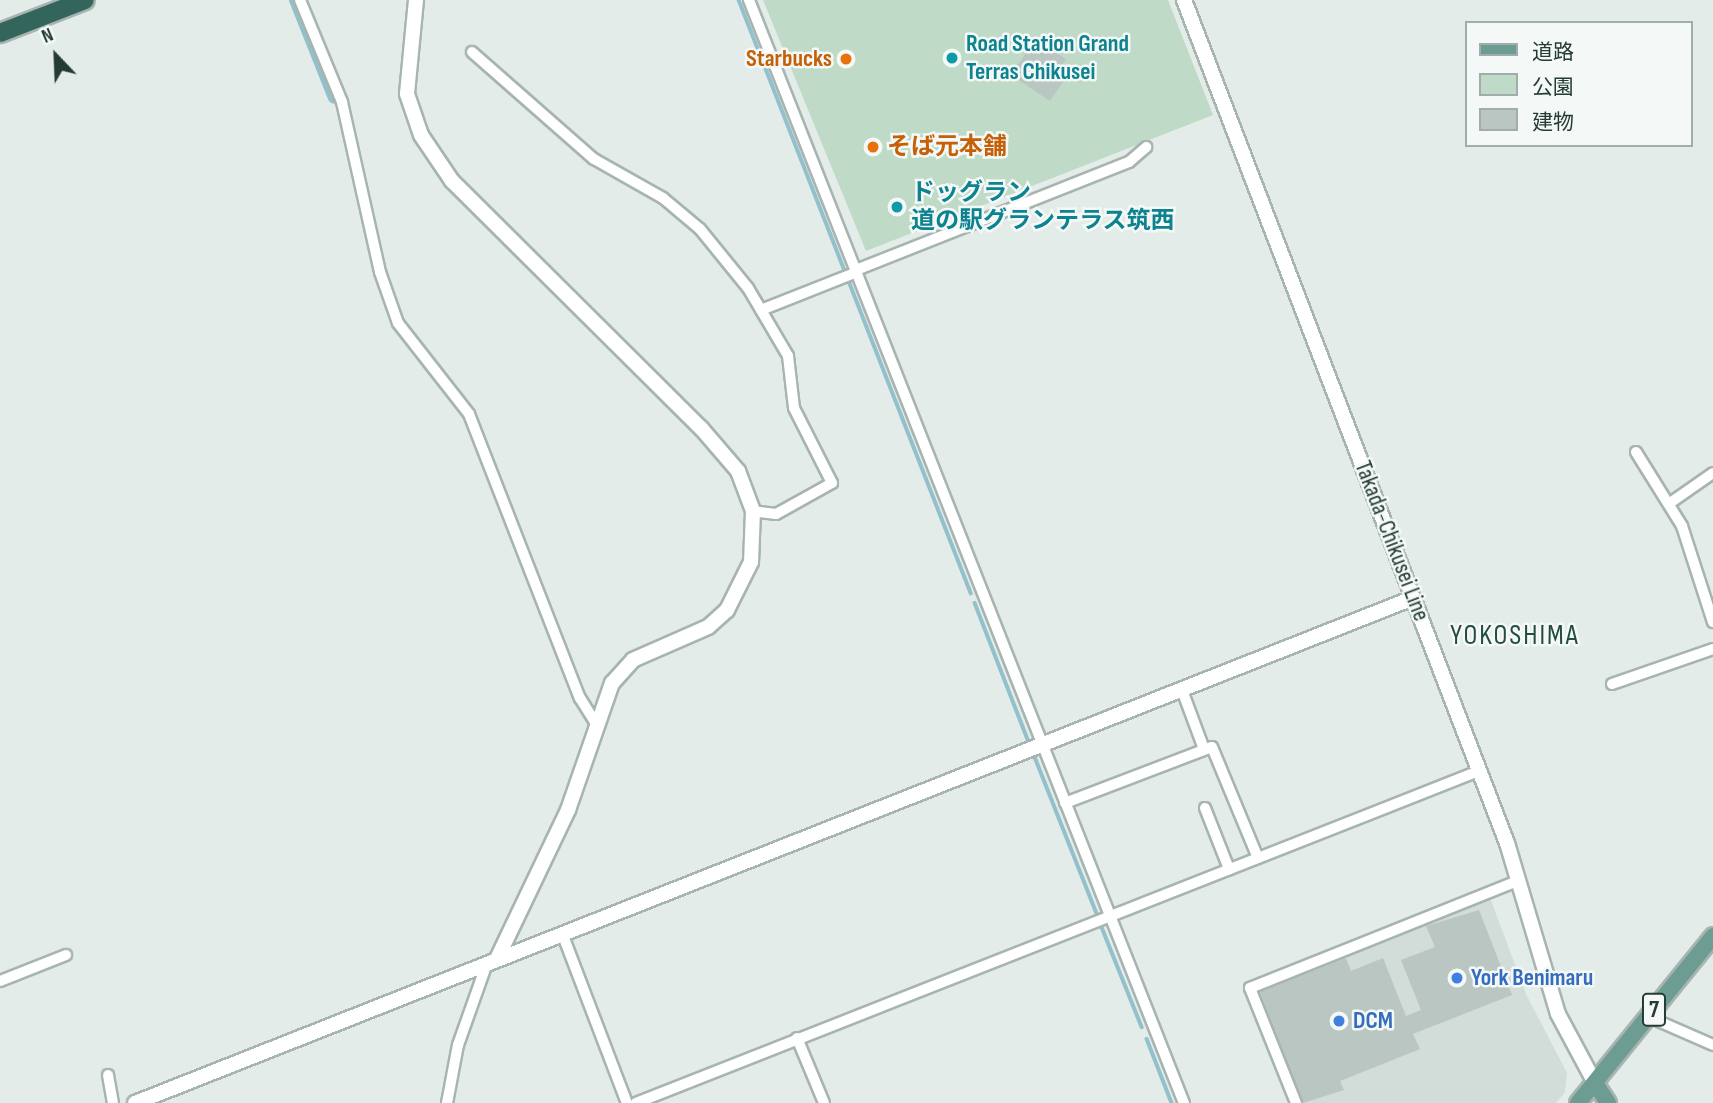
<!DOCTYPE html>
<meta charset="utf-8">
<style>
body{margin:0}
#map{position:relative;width:1713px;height:1103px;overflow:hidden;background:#e4ece9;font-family:"Sofia Sans Condensed","Noto Sans JP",sans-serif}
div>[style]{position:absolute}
.built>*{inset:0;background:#d2dcd8}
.green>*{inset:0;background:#bfdac7}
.stream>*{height:3.5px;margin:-1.75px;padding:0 1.75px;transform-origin:1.75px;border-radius:1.75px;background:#92c0cb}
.canal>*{height:12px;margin:-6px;padding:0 6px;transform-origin:6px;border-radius:6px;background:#92c0cb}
.building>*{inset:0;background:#bac6c2}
.roads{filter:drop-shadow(2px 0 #a7b4b0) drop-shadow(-2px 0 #a7b4b0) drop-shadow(0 2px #a7b4b0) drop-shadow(0 -2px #a7b4b0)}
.street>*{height:10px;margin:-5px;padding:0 5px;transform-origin:5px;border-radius:5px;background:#fff}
.secondary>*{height:14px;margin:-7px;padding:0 7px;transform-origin:7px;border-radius:7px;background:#fff}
.primary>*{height:16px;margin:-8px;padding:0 8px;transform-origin:8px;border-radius:8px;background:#6d9c92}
.highway>*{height:18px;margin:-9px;padding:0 9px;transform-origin:9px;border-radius:9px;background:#34655c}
.dots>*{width:19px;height:19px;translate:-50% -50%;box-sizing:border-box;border:4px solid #f4f9f7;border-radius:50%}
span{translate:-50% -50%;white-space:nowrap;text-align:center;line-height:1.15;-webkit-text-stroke:5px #f4f9f7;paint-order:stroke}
.shield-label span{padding:2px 5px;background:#f4f9f7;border:2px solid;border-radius:5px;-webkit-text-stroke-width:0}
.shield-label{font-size:23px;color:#253c36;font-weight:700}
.culture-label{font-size:24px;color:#0d838f;font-weight:700}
.left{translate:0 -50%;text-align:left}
.food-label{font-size:24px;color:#c56008;font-weight:700}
.right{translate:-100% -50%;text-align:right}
.street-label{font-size:24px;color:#253c36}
.shop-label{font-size:24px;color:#366cbe;font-weight:700}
.quarter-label{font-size:28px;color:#234c43;letter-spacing:2px}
.legend{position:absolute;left:1465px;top:21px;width:228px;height:126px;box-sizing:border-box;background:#f4f9f7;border:2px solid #a1adaa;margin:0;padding:9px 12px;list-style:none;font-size:21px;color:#253c36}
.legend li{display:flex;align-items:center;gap:14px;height:35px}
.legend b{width:35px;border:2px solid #a1adaa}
.north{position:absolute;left:21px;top:21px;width:70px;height:70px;-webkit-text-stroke:5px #f4f9f7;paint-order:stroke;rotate:337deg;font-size:19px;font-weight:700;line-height:28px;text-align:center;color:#253c36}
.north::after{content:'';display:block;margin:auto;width:24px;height:32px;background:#253c36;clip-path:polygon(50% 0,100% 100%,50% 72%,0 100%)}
</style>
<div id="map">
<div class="built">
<i style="clip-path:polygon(1490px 898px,1526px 994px,1567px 1073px,1565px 1092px,1556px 1103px,1299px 1103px,1251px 992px)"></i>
</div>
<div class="green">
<i style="clip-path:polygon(763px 0,1168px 0,1213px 115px,866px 251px)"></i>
</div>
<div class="stream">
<i style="left:739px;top:0;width:637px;rotate:68.63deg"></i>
<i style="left:975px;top:603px;width:152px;rotate:68.8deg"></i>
<i style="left:1033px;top:752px;width:176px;rotate:68.4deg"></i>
<i style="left:1101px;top:925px;width:110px;rotate:68.1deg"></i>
<i style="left:1147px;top:1039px;width:69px;rotate:68.7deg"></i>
</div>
<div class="canal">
<i style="left:295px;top:0;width:105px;rotate:68.3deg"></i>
</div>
<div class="building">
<i style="clip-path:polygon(1035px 39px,1066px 59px,1057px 73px,1065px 79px,1050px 101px,1011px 75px)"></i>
<i style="clip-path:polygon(1479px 910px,1512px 995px,1413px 1034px,1420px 1049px,1340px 1081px,1344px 1090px,1303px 1103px,1260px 992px,1346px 958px,1351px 971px,1383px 958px,1406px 1016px,1421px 1010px,1401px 960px,1435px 947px,1426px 926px)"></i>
</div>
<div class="roads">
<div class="street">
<i style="left:300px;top:0;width:110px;rotate:67.6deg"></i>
<i style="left:342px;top:102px;width:174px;rotate:77.4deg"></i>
<i style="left:380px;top:272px;width:54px;rotate:70.6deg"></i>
<i style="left:398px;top:323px;width:115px;rotate:52deg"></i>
<i style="left:469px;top:414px;width:305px;rotate:68.7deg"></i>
<i style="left:580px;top:698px;width:31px;rotate:58deg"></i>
<i style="left:749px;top:0;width:1186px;rotate:68.48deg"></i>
<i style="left:472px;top:52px;width:162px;rotate:41.3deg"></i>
<i style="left:594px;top:159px;width:79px;rotate:29.5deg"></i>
<i style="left:663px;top:198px;width:48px;rotate:40deg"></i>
<i style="left:700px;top:229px;width:76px;rotate:50.9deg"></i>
<i style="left:748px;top:288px;width:79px;rotate:59.5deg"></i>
<i style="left:788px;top:356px;width:52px;rotate:83.4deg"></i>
<i style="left:794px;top:408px;width:84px;rotate:63.1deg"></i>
<i style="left:832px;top:483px;width:64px;rotate:151deg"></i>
<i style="left:776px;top:514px;width:23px;rotate:-173deg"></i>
<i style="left:856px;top:270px;width:294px;rotate:-21.6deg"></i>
<i style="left:1129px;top:162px;width:23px;rotate:-41deg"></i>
<i style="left:761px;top:310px;width:103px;rotate:-21.6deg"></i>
<i style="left:1636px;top:452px;width:87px;rotate:58.1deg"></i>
<i style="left:1682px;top:526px;width:101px;rotate:72.1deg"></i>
<i style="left:1670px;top:503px;width:52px;rotate:-34.9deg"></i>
<i style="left:1612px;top:684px;width:107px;rotate:-19.1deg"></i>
<i style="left:1182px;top:690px;width:63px;rotate:69.6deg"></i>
<i style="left:1065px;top:803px;width:157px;rotate:-20.9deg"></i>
<i style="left:1212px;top:747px;width:120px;rotate:67.5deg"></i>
<i style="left:1205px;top:808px;width:66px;rotate:68.5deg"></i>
<i style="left:562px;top:933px;width:182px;rotate:69.1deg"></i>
<i style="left:0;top:981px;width:71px;rotate:-21.5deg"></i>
<i style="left:1649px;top:1017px;width:70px;rotate:23.6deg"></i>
<i style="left:797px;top:1038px;width:70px;rotate:67.4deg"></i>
<i style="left:108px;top:1075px;width:28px;rotate:80deg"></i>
<i style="left:447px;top:1103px;width:59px;rotate:-79.3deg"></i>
<i style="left:458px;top:1045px;width:87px;rotate:-70.5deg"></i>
<i style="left:636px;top:1103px;width:906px;rotate:-21.5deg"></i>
<i style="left:1296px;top:1103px;width:124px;rotate:-111.8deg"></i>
<i style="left:1250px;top:988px;width:289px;rotate:-21.8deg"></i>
</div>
<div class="secondary">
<i style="left:416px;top:0;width:94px;rotate:95.5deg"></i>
<i style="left:407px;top:94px;width:43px;rotate:71.1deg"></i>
<i style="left:421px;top:135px;width:55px;rotate:56deg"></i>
<i style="left:452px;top:181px;width:351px;rotate:44.8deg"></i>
<i style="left:701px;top:428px;width:57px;rotate:49.3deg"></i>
<i style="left:738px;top:471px;width:43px;rotate:69.4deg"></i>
<i style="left:753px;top:511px;width:51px;rotate:92.2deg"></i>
<i style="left:751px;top:562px;width:54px;rotate:116.6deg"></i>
<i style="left:727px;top:610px;width:25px;rotate:138deg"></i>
<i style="left:708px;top:627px;width:82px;rotate:156.3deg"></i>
<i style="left:633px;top:660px;width:31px;rotate:132deg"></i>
<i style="left:612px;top:683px;width:134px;rotate:109.1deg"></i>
<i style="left:568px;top:810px;width:165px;rotate:115.5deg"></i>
<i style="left:1184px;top:0;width:903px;rotate:69.04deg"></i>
<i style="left:1507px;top:843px;width:178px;rotate:73.4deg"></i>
<i style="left:1558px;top:1014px;width:78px;rotate:61.8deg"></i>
<i style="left:135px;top:1103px;width:1374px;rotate:-21.56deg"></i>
</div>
<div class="primary">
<i style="left:1595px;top:1083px;width:24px;rotate:57deg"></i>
<i style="left:1578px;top:1103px;width:215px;rotate:-51deg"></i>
</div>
<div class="highway">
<i style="left:0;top:33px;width:91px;rotate:-21.2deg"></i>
</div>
</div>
<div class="dots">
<i style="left:952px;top:58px;background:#0f9aa8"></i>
<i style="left:846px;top:59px;background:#e8710a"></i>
<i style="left:873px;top:147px;background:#e8710a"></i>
<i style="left:897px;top:207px;background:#0f9aa8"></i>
<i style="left:1457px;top:978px;background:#3f7fe0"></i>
<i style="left:1339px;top:1021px;background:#3f7fe0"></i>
</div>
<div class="shield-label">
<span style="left:1654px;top:1010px">7</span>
</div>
<div class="culture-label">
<span class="left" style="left:966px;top:58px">Road Station Grand<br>Terras Chikusei</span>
<span class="left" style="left:911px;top:207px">ドッグラン<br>道の駅グランテラス筑西</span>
</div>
<div class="food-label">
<span class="right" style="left:832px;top:59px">Starbucks</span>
<span class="left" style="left:887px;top:147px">そば元本舗</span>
</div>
<div class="street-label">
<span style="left:1392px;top:541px;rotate:69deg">Takada-Chikusei Line</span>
</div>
<div class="shop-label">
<span class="left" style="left:1471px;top:978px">York Benimaru</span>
<span class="left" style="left:1353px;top:1021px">DCM</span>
</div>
<div class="quarter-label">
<span style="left:1515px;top:636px">YOKOSHIMA</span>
</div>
<ul class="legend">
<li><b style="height:9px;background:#6d9c92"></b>道路</li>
<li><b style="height:19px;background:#bfdac7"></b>公園</li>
<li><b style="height:19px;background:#bac6c2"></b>建物</li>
</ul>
<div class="north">N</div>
</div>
